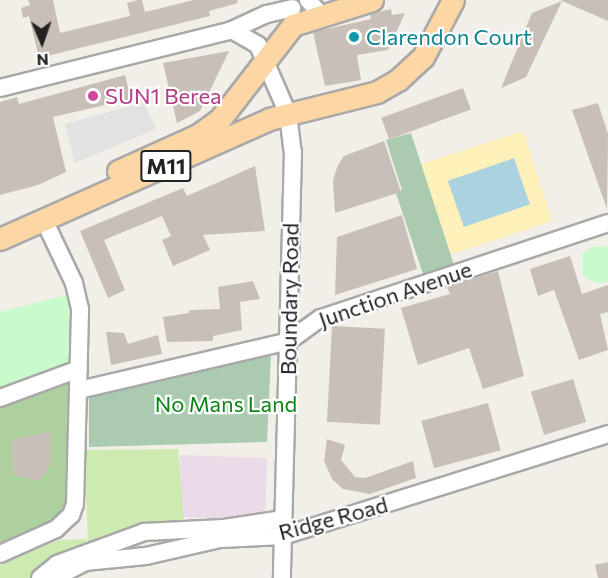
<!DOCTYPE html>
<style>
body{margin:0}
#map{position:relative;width:608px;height:578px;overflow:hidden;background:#f2efe9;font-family:Commissioner,sans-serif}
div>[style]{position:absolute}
.industrial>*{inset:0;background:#ebdbe8;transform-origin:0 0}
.grass>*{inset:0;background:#cdebb0}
.forest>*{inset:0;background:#add19e}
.sand>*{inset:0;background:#fff1ba;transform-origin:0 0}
.cemetery>*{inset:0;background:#aacbaf}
.park>*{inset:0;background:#c8facc}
.parking>*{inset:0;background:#e2e2e2}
.water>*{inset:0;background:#aad3df;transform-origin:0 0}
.building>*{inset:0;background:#c7bfb8;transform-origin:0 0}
.roads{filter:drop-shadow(2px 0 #a9a9a9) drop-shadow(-2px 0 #a9a9a9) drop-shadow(0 2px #a9a9a9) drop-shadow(0 -2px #a9a9a9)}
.minor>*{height:16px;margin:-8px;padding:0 8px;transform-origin:8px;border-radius:8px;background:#fff}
.major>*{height:21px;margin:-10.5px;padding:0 10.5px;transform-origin:10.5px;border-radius:10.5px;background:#fcd6a4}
.dots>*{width:16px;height:16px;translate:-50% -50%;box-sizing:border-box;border:3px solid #fff;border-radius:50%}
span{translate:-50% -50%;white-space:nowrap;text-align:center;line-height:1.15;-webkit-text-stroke:4.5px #fff;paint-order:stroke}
.shield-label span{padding:2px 4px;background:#fff;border:2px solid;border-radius:4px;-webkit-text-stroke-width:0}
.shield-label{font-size:21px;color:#222;font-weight:700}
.culture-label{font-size:22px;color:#0d838f}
.left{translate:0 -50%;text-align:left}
.hotel-label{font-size:22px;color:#b23c85}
.street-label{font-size:22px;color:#222}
.park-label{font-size:22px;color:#0c8416}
.north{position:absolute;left:12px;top:12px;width:60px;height:60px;-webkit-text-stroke:4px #fff;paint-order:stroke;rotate:178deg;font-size:16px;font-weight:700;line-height:24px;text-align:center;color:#222}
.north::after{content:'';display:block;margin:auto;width:21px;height:27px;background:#222;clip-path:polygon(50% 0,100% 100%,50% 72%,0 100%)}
</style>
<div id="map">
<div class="industrial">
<i style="left:267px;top:458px;width:62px;height:87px;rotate:92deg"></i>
</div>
<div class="grass">
<i style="clip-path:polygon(178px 449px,184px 523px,88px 549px,85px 450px)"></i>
<i style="clip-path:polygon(86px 539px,86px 552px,37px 578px,0 578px,0 565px,59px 540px)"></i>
</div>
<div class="forest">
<i style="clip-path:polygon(74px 377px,69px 507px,55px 522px,0 546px,0 404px)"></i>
</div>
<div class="sand">
<i style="left:523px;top:131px;width:95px;height:107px;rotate:72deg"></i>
</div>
<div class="cemetery">
<i style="clip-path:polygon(411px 133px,456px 271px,425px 280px,396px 193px,402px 190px,386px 140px)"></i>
<i style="clip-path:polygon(271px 354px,267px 442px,89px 447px,89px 396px)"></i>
</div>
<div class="park">
<i style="clip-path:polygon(608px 246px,608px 282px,597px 283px,583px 276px,582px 254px,592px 247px)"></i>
<i style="clip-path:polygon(67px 295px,76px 330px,70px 366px,0 394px,0 312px)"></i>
</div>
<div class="parking">
<i style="clip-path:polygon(144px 102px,156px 129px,75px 163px,65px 124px)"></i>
</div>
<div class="water">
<i style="left:514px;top:158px;width:49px;height:70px;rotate:71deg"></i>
</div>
<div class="building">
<i style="clip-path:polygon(28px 0,53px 0,60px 33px,130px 16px,127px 3px,138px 0,142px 0,145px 12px,194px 0,237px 0,238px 3px,209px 11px,210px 16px,39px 58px,29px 16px,23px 18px,21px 8px,30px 5px)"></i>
<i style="clip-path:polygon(561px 0,608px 0,608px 21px,562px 1px)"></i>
<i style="clip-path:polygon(562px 1px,526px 77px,501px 88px,532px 13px)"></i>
<i style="clip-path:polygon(391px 9px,392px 15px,405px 13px,388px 50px,357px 55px,361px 80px,325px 86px,313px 32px,371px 19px,370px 14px)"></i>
<i style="clip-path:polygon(229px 51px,200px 111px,177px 123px,163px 63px)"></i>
<i style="clip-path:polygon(125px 75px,131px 99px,53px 117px,66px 172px,38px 185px,0 195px,0 102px,17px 97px,19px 104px)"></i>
<i style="left:463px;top:88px;width:23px;height:87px;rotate:70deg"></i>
<i style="clip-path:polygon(598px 103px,608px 134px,607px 209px,572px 110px)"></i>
<i style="clip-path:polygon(384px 141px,401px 192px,335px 213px,333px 180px,338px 165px,344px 156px)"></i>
<i style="clip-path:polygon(255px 166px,265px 231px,203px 235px,210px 250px,173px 266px,162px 240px,171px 236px,162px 216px,104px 240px,125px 290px,108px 298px,80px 231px,183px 188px,187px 196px)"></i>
<i style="clip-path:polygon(402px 215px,417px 269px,335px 295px,337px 237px)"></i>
<i style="clip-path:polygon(570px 256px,582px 294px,608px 285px,608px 312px,600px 314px,608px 350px,579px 360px,554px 290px,538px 296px,530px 269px)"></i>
<i style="clip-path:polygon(498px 271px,524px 376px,483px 389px,469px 348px,418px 365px,401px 308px,450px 294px,447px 287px)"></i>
<i style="clip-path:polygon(253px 281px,260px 299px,240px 302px,242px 330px,213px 336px,213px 341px,167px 342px,163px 317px,189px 313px,189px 310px,220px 309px,218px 287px)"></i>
<i style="left:332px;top:326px;width:53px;height:96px;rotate:3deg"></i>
<i style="clip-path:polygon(106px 332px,124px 333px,128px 344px,158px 335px,162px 354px,111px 365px)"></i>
<i style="left:573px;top:379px;width:45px;height:44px;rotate:73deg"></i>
<i style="left:488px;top:403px;width:49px;height:69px;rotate:75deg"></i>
<i style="clip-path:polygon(50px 432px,50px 466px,39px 481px,13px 475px,12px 439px)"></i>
<i style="clip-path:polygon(327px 439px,345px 445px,341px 460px,355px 477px,365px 478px,413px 461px,416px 478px,370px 494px,343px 489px,332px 479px,324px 461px)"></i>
<i style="clip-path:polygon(608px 562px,608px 578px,598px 578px,595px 565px)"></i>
</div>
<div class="roads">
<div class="minor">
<i style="left:308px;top:0;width:18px;rotate:49deg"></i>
<i style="left:232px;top:30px;width:30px;rotate:30deg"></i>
<i style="left:258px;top:45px;width:75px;rotate:66.5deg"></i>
<i style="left:288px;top:114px;width:38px;rotate:83deg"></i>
<i style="left:293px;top:152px;width:426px;rotate:91.5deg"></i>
<i style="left:0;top:88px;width:239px;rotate:-14deg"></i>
<i style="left:232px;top:30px;width:38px;rotate:-25deg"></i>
<i style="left:267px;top:14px;width:26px;rotate:-13deg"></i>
<i style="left:79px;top:390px;width:216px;rotate:-13.1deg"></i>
<i style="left:289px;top:341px;width:39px;rotate:-36deg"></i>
<i style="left:321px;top:318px;width:302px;rotate:-18.3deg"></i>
<i style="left:0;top:398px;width:84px;rotate:-20.2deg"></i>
<i style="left:0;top:554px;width:61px;rotate:-24.1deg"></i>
<i style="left:56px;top:529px;width:21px;rotate:-43deg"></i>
<i style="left:71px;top:515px;width:12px;rotate:-70deg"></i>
<i style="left:75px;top:504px;width:195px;rotate:-88.5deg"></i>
<i style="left:80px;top:309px;width:27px;rotate:-103deg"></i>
<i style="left:74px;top:283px;width:70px;rotate:-115.5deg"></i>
<i style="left:40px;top:578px;width:22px;rotate:-39deg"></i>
<i style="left:57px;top:564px;width:93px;rotate:-20.2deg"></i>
<i style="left:144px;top:532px;width:80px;rotate:-2.9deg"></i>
<i style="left:224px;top:528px;width:60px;rotate:-8.7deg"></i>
<i style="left:54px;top:578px;width:35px;rotate:-27deg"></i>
<i style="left:85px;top:562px;width:61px;rotate:-5.6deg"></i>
<i style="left:146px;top:556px;width:76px;rotate:-12.9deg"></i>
<i style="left:220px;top:539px;width:63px;rotate:-2.7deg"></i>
<i style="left:283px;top:536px;width:341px;rotate:-17.4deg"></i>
</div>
<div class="major">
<i style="left:118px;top:171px;width:88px;rotate:-24.2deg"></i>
<i style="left:198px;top:135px;width:27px;rotate:-36deg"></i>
<i style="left:220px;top:119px;width:119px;rotate:-52.2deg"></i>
<i style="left:293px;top:25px;width:83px;rotate:-17.6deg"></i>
<i style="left:0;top:239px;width:295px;rotate:-24deg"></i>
<i style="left:269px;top:119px;width:111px;rotate:-14deg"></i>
<i style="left:377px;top:92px;width:24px;rotate:-30deg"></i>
<i style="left:398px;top:80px;width:34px;rotate:-43deg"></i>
<i style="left:423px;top:57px;width:64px;rotate:-62.2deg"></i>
</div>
</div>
<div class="dots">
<i style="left:354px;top:37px;background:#0f9aa8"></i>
<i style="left:93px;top:96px;background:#d1479c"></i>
</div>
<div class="shield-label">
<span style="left:166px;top:166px">M11</span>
</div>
<div class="culture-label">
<span class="left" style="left:366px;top:37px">Clarendon Court</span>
</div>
<div class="hotel-label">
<span class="left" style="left:105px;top:96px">SUN1 Berea</span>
</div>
<div class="street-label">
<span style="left:395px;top:294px;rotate:-19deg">Junction Avenue</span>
<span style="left:289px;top:299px;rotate:-89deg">Boundary Road</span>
<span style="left:333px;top:518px;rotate:-15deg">Ridge Road</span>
</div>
<div class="park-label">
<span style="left:226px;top:404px">No Mans Land</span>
</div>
<div class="north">N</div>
</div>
